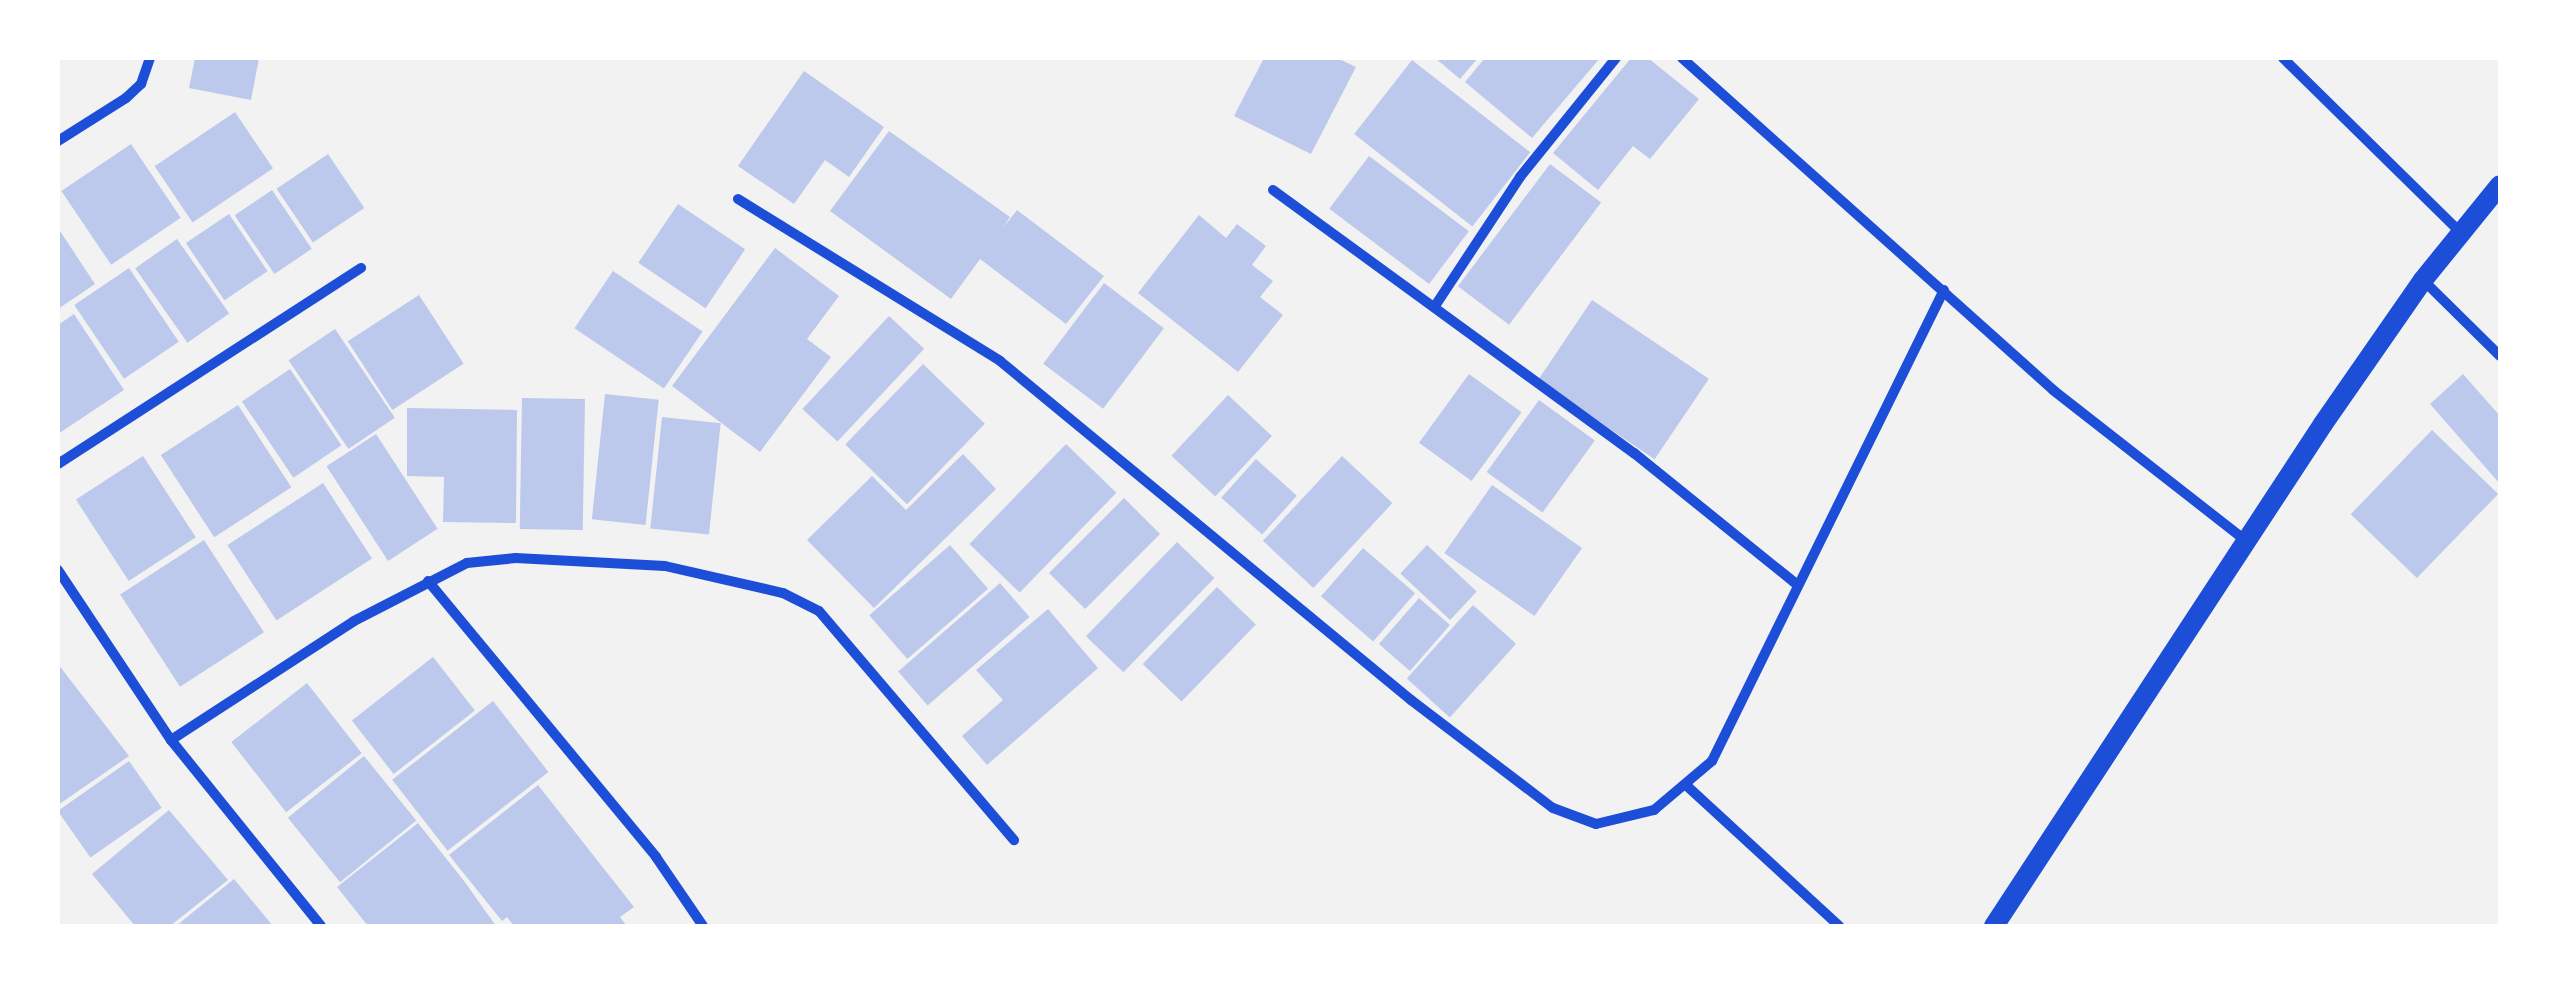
<!DOCTYPE html>
<style>
body{margin:0}
#map{position:relative;width:2558px;height:984px;overflow:hidden;background:#f2f2f2;font-family:"Work Sans",sans-serif}
div>[style]{position:absolute}
.building>*{inset:0;background:#bdc9ec;transform-origin:0 0}
.minor>*{height:10px;margin:-5px;padding:0 5px;transform-origin:5px;border-radius:5px;background:#1d4ed8}
.secondary>*{height:20px;margin:-10px;padding:0 10px;transform-origin:10px;border-radius:10px;background:#1d4ed8}
span{translate:-50% -50%;white-space:nowrap;text-align:center;line-height:1.15;-webkit-text-stroke:9px #fff;paint-order:stroke}
.frame{position:absolute;inset:0;border:60px solid #fff;pointer-events:none}
</style>
<div id="map">
<div class="building">
<i style="clip-path:polygon(195px 58px,259px 58px,251px 100px,189px 88px)"></i>
<i style="clip-path:polygon(1264px 58px,1337px 58px,1356px 67px,1311px 154px,1234px 116px)"></i>
<i style="clip-path:polygon(1435px 58px,1478px 58px,1460px 79px)"></i>
<i style="clip-path:polygon(1485px 58px,1600px 58px,1532px 138px,1465px 82px)"></i>
<i style="clip-path:polygon(1631px 58px,1648px 58px,1699px 99px,1650px 159px,1633px 146px,1598px 190px,1553px 153px)"></i>
<i style="left:1412px;top:60px;width:150px;height:94px;rotate:38deg"></i>
<i style="clip-path:polygon(804px 71px,884px 127px,849px 177px,825px 160px,794px 204px,738px 166px)"></i>
<i style="left:235px;top:112px;width:68px;height:97px;rotate:56deg"></i>
<i style="clip-path:polygon(889px 131px,1010px 217px,1003px 228px,1017px 210px,1104px 276px,1066px 324px,980px 259px,951px 299px,830px 211px)"></i>
<i style="left:131px;top:144px;width:89px;height:84px;rotate:56deg"></i>
<i style="left:328px;top:154px;width:65px;height:62px;rotate:56deg"></i>
<i style="left:1369px;top:156px;width:125px;height:66px;rotate:37deg"></i>
<i style="left:1550px;top:164px;width:64px;height:153px;rotate:37deg"></i>
<i style="left:272px;top:190px;width:71px;height:45px;rotate:56deg"></i>
<i style="left:678px;top:204px;width:81px;height:71px;rotate:34deg"></i>
<i style="left:229px;top:214px;width:69px;height:52px;rotate:56deg"></i>
<i style="clip-path:polygon(1199px 215px,1226px 238px,1237px 224px,1266px 246px,1252px 265px,1273px 281px,1260px 297px,1283px 315px,1238px 372px,1138px 293px)"></i>
<i style="clip-path:polygon(58px 228px,95px 284px,58px 309px)"></i>
<i style="left:177px;top:239px;width:91px;height:51px;rotate:55deg"></i>
<i style="clip-path:polygon(775px 248px,839px 296px,807px 339px,831px 357px,760px 452px,672px 386px)"></i>
<i style="left:129px;top:268px;width:89px;height:66px;rotate:56deg"></i>
<i style="left:613px;top:271px;width:108px;height:69px;rotate:34deg"></i>
<i style="left:1104px;top:283px;width:75px;height:101px;rotate:37deg"></i>
<i style="left:419px;top:295px;width:82px;height:85px;rotate:57deg"></i>
<i style="left:1592px;top:300px;width:141px;height:97px;rotate:34deg"></i>
<i style="clip-path:polygon(74px 314px,124px 390px,58px 434px,58px 325px)"></i>
<i style="left:889px;top:316px;width:48px;height:127px;rotate:43deg"></i>
<i style="left:335px;top:329px;width:107px;height:56px;rotate:56deg"></i>
<i style="left:923px;top:364px;width:86px;height:112px;rotate:44deg"></i>
<i style="left:290px;top:369px;width:92px;height:58px;rotate:56deg"></i>
<i style="left:1469px;top:374px;width:65px;height:85px;rotate:36deg"></i>
<i style="clip-path:polygon(2463px 374px,2500px 416px,2500px 484px,2430px 404px)"></i>
<i style="left:605px;top:394px;width:54px;height:126px;rotate:6deg"></i>
<i style="left:1228px;top:395px;width:60px;height:83px;rotate:43deg"></i>
<i style="left:522px;top:398px;width:63px;height:131px;rotate:1deg"></i>
<i style="left:1539px;top:400px;width:69px;height:89px;rotate:36deg"></i>
<i style="left:238px;top:405px;width:98px;height:92px;rotate:57deg"></i>
<i style="clip-path:polygon(407px 408px,517px 410px,516px 523px,443px 522px,444px 477px,407px 476px)"></i>
<i style="left:662px;top:417px;width:59px;height:112px;rotate:6deg"></i>
<i style="left:2432px;top:430px;width:92px;height:117px;rotate:44deg"></i>
<i style="left:376px;top:434px;width:113px;height:59px;rotate:57deg"></i>
<i style="left:1066px;top:444px;width:70px;height:139px;rotate:44deg"></i>
<i style="clip-path:polygon(963px 454px,996px 489px,874px 608px,807px 540px,872px 476px,906px 510px)"></i>
<i style="left:143px;top:456px;width:97px;height:80px;rotate:57deg"></i>
<i style="left:1342px;top:456px;width:69px;height:116px;rotate:43deg"></i>
<i style="left:1256px;top:459px;width:55px;height:52px;rotate:42deg"></i>
<i style="left:323px;top:483px;width:90px;height:114px;rotate:57deg"></i>
<i style="left:1492px;top:485px;width:110px;height:83px;rotate:35deg"></i>
<i style="left:1124px;top:498px;width:51px;height:106px;rotate:45deg"></i>
<i style="left:204px;top:540px;width:110px;height:100px;rotate:57deg"></i>
<i style="left:1177px;top:542px;width:52px;height:131px;rotate:44deg"></i>
<i style="left:950px;top:545px;width:58px;height:107px;rotate:49deg"></i>
<i style="left:1427px;top:545px;width:68px;height:39px;rotate:43deg"></i>
<i style="left:1363px;top:548px;width:69px;height:64px;rotate:41deg"></i>
<i style="left:1000px;top:583px;width:45px;height:135px;rotate:49deg"></i>
<i style="left:1217px;top:587px;width:54px;height:107px;rotate:44deg"></i>
<i style="left:1419px;top:598px;width:41px;height:61px;rotate:41deg"></i>
<i style="left:1473px;top:605px;width:58px;height:99px;rotate:42deg"></i>
<i style="clip-path:polygon(1048px 609px,1098px 668px,987px 765px,962px 736px,1003px 700px,976px 670px)"></i>
<i style="left:433px;top:657px;width:68px;height:103px;rotate:52deg"></i>
<i style="clip-path:polygon(58px 664px,129px 756px,58px 805px)"></i>
<i style="left:307px;top:683px;width:89px;height:96px;rotate:52deg"></i>
<i style="left:493px;top:701px;width:90px;height:128px;rotate:52deg"></i>
<i style="left:364px;top:756px;width:83px;height:98px;rotate:51deg"></i>
<i style="left:129px;top:761px;width:57px;height:87px;rotate:55deg"></i>
<i style="clip-path:polygon(538px 785px,634px 907px,620px 917px,627px 926px,514px 926px,507px 917px,502px 921px,449px 855px)"></i>
<i style="clip-path:polygon(169px 810px,228px 880px,170px 926px,135px 926px,92px 874px)"></i>
<i style="clip-path:polygon(418px 823px,464px 881px,496px 926px,368px 926px,337px 887px)"></i>
<i style="clip-path:polygon(234px 879px,273px 926px,176px 926px)"></i>
</div>
<div class="minor">
<i style="left:1682px;top:58px;width:498px;rotate:41.8deg"></i>
<i style="left:2053px;top:390px;width:244px;rotate:38deg"></i>
<i style="left:2283px;top:58px;width:250px;rotate:44.5deg"></i>
<i style="left:58px;top:141px;width:80px;rotate:-32.3deg"></i>
<i style="left:126px;top:98px;width:21px;rotate:-43deg"></i>
<i style="left:141px;top:84px;width:28px;rotate:-71deg"></i>
<i style="left:1273px;top:190px;width:447px;rotate:36.1deg"></i>
<i style="left:1634px;top:453px;width:207px;rotate:38.9deg"></i>
<i style="left:738px;top:199px;width:308px;rotate:31.7deg"></i>
<i style="left:1000px;top:361px;width:533px;rotate:39.52deg"></i>
<i style="left:1411px;top:700px;width:178px;rotate:37.3deg"></i>
<i style="left:1553px;top:808px;width:46px;rotate:20.4deg"></i>
<i style="left:1596px;top:824px;width:60px;rotate:-13.6deg"></i>
<i style="left:1654px;top:810px;width:76px;rotate:-40.2deg"></i>
<i style="left:1712px;top:761px;width:525px;rotate:-63.78deg"></i>
<i style="left:2423px;top:280px;width:108px;rotate:44.6deg"></i>
<i style="left:1435px;top:306px;width:154px;rotate:-56.6deg"></i>
<i style="left:1520px;top:177px;width:153px;rotate:-51.1deg"></i>
<i style="left:58px;top:464px;width:361px;rotate:-32.9deg"></i>
<i style="left:58px;top:570px;width:204px;rotate:56.4deg"></i>
<i style="left:171px;top:740px;width:239px;rotate:51.1deg"></i>
<i style="left:428px;top:581px;width:358px;rotate:50.4deg"></i>
<i style="left:656px;top:857px;width:83px;rotate:55.7deg"></i>
<i style="left:171px;top:740px;width:218px;rotate:-33deg"></i>
<i style="left:354px;top:621px;width:127px;rotate:-27.2deg"></i>
<i style="left:467px;top:563px;width:49px;rotate:-5.8deg"></i>
<i style="left:516px;top:558px;width:149px;rotate:3.1deg"></i>
<i style="left:665px;top:566px;width:121px;rotate:12.9deg"></i>
<i style="left:783px;top:593px;width:40px;rotate:26.6deg"></i>
<i style="left:819px;top:611px;width:301px;rotate:49.6deg"></i>
<i style="left:1687px;top:786px;width:207px;rotate:42.6deg"></i>
</div>
<div class="secondary">
<i style="left:1994px;top:926px;width:600px;rotate:-56.76deg"></i>
<i style="left:2323px;top:424px;width:175px;rotate:-55.2deg"></i>
<i style="left:2423px;top:280px;width:122px;rotate:-51deg"></i>
</div>
<div class="frame"></div>
</div>
